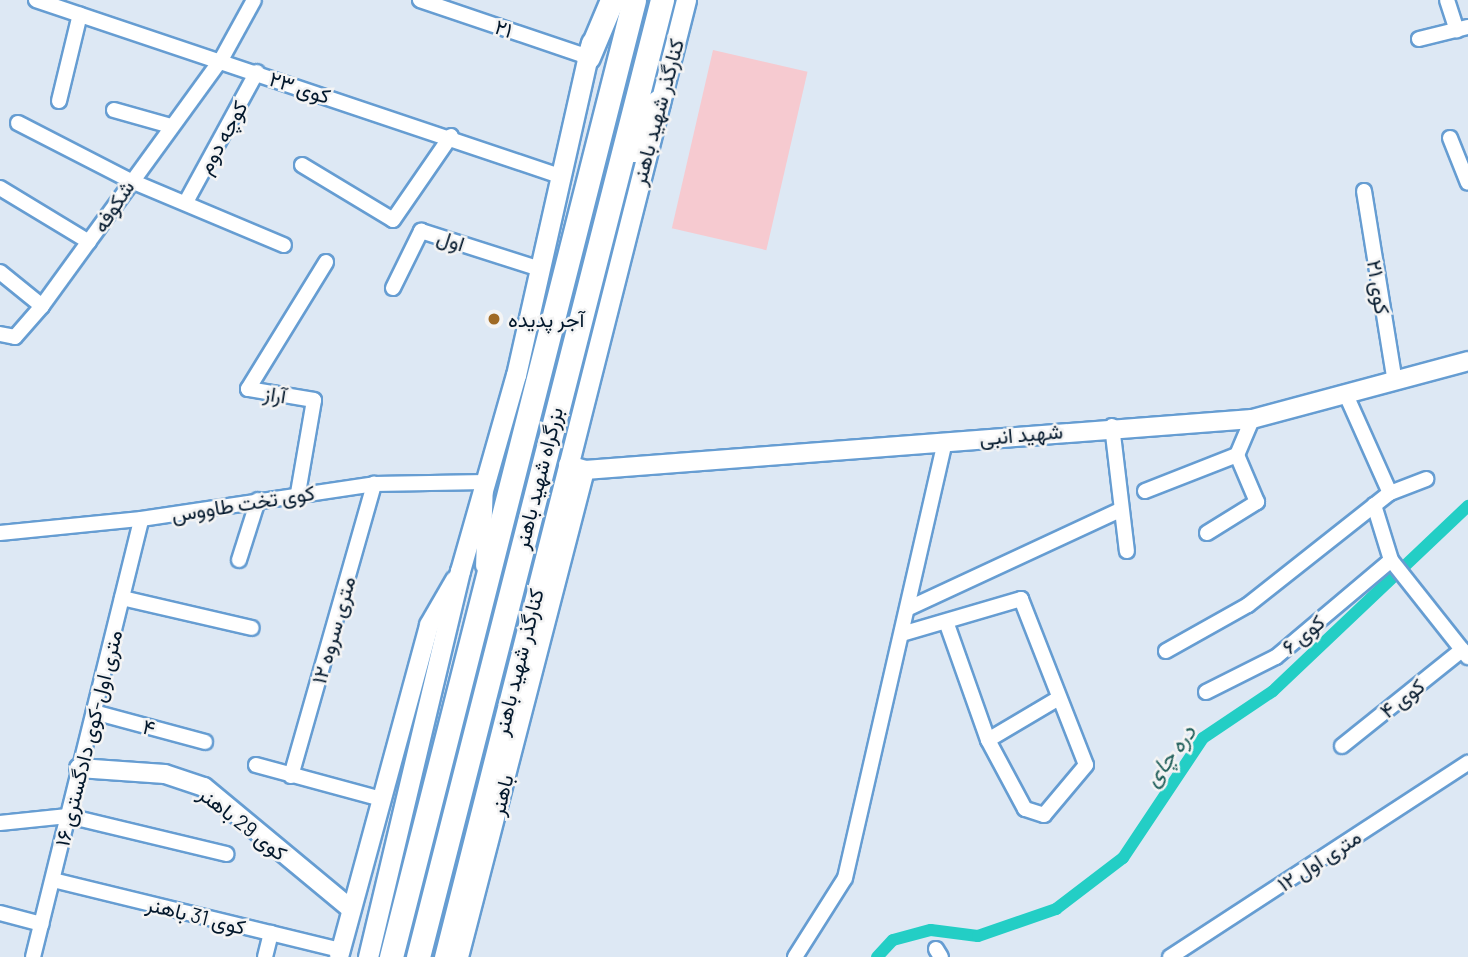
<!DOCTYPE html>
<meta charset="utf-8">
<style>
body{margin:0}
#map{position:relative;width:1468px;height:957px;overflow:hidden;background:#dde8f4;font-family:Barlow,Vazirmatn,sans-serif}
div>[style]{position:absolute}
.green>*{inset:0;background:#f6cad0;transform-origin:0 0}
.canal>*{height:12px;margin:-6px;padding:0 6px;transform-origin:6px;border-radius:6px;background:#23cec5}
.roads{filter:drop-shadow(2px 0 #669dd2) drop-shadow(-2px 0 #669dd2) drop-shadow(0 2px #669dd2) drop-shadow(0 -2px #669dd2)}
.minor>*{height:14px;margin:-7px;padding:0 7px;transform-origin:7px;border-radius:7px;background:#fff}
.tertiary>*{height:18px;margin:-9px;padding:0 9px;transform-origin:9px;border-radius:9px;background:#fff}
.secondary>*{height:19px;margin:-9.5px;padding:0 9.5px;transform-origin:9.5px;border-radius:9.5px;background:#fff}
.trunk>*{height:23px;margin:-11.5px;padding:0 11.5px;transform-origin:11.5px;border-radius:11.5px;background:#fff}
.dots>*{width:19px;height:19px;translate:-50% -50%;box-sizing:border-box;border:4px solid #f4f4f4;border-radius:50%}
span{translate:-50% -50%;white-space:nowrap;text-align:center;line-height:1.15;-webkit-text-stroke:5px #f4f4f4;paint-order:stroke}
.street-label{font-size:21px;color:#02172b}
.poi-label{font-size:21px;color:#02172b}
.left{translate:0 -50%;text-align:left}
.water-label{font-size:23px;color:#23615c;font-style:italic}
</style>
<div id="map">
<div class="green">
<i style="left:713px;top:50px;width:97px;height:183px;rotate:13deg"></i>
</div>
<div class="canal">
<i style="left:877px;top:957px;width:23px;rotate:-47deg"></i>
<i style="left:893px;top:940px;width:39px;rotate:-15deg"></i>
<i style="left:931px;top:930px;width:47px;rotate:7.3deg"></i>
<i style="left:978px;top:936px;width:83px;rotate:-19.1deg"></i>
<i style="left:1056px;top:909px;width:84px;rotate:-37.3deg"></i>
<i style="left:1123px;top:858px;width:144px;rotate:-56.3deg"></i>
<i style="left:1203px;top:738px;width:84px;rotate:-33.9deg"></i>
<i style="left:1273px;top:691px;width:269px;rotate:-43.5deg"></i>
</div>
<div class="roads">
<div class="minor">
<i style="left:36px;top:0;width:556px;rotate:18.57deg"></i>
<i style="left:420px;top:0;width:177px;rotate:18.7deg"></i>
<i style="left:1447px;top:0;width:32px;rotate:72deg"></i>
<i style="left:1419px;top:39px;width:50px;rotate:-13.8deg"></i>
<i style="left:59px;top:101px;width:89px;rotate:-76.4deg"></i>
<i style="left:114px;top:110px;width:59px;rotate:15.7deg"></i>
<i style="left:18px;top:123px;width:125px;rotate:27.2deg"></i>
<i style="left:129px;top:180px;width:168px;rotate:22.8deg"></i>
<i style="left:1450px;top:138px;width:48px;rotate:68.2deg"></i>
<i style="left:302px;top:165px;width:106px;rotate:31.1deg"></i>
<i style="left:393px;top:220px;width:102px;rotate:-55.4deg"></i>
<i style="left:0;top:188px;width:104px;rotate:31.2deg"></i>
<i style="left:1364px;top:191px;width:193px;rotate:80.8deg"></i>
<i style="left:186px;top:202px;width:148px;rotate:-61.4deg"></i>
<i style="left:0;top:272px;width:54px;rotate:39deg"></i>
<i style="left:393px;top:288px;width:64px;rotate:-63.8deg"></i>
<i style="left:421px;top:231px;width:125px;rotate:17.7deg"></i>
<i style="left:0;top:334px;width:15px;rotate:11deg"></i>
<i style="left:15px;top:337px;width:41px;rotate:-48.9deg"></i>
<i style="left:42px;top:306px;width:304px;rotate:-54deg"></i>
<i style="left:221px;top:60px;width:68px;rotate:-61.2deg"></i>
<i style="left:1347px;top:397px;width:105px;rotate:65.9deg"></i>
<i style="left:1112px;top:426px;width:126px;rotate:83.2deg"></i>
<i style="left:1145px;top:491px;width:99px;rotate:-21.4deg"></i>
<i style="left:1237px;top:455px;width:39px;rotate:-67deg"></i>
<i style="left:298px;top:493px;width:94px;rotate:-80.2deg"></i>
<i style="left:314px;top:400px;width:67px;rotate:-170.5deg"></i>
<i style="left:248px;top:389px;width:149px;rotate:-58.4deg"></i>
<i style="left:1374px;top:505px;width:58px;rotate:72.8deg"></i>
<i style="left:1391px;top:560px;width:124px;rotate:51.6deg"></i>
<i style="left:0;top:533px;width:142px;rotate:-5.7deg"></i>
<i style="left:141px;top:519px;width:236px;rotate:-8.5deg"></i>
<i style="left:374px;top:484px;width:112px;rotate:-1deg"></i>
<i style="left:486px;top:482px;width:84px;rotate:92deg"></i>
<i style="left:1207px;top:533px;width:59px;rotate:-31.8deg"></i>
<i style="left:1257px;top:502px;width:51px;rotate:-113.1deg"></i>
<i style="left:239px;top:560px;width:63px;rotate:-72.4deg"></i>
<i style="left:122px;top:598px;width:133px;rotate:13deg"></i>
<i style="left:909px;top:608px;width:230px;rotate:-24.9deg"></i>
<i style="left:905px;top:633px;width:121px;rotate:-16.3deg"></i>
<i style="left:1021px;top:599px;width:178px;rotate:68.6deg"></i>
<i style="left:1086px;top:765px;width:65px;rotate:130deg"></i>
<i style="left:1044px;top:815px;width:20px;rotate:-162deg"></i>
<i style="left:1025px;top:809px;width:78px;rotate:-118.2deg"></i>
<i style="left:988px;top:740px;width:123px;rotate:-109.5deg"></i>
<i style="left:1166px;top:651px;width:94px;rotate:-29.3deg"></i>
<i style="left:1248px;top:605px;width:181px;rotate:-38.3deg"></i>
<i style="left:1390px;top:493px;width:39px;rotate:-21deg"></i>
<i style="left:1206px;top:692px;width:78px;rotate:-26.6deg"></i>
<i style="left:1276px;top:657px;width:150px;rotate:-40.1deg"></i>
<i style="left:94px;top:712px;width:115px;rotate:15.1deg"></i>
<i style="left:988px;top:740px;width:80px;rotate:-30.7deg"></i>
<i style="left:1342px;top:746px;width:154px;rotate:-38.7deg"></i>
<i style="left:256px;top:765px;width:130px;rotate:15.2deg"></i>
<i style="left:291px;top:776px;width:304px;rotate:-74.1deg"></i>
<i style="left:0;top:823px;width:68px;rotate:-5.9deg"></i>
<i style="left:68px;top:816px;width:163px;rotate:13.5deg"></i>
<i style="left:53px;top:880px;width:295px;rotate:13.7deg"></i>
<i style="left:0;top:913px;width:43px;rotate:14.7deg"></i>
<i style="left:936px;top:949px;width:9px;rotate:58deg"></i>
<i style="left:33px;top:957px;width:451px;rotate:-76.1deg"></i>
<i style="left:265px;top:957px;width:25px;rotate:-76deg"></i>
<i style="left:795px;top:957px;width:93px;rotate:-57.7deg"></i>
<i style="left:845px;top:878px;width:448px;rotate:-77.1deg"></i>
<i style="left:1170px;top:957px;width:356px;rotate:-33.1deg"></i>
</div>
<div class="tertiary">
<i style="left:568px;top:465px;width:18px;rotate:16deg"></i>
<i style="left:585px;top:470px;width:669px;rotate:-4.37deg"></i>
<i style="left:1252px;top:419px;width:224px;rotate:-15deg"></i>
<i style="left:79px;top:768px;width:86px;rotate:4deg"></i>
<i style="left:165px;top:774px;width:41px;rotate:18.4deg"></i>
<i style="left:204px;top:787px;width:191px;rotate:39.7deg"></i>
<i style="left:339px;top:957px;width:344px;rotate:-74.8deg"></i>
<i style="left:429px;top:625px;width:52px;rotate:-60deg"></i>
<i style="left:459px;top:957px;width:503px;rotate:-75.49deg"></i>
</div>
<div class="secondary">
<i style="left:368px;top:957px;width:397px;rotate:-76.6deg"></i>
<i style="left:460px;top:571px;width:204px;rotate:-74.1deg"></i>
<i style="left:516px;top:375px;width:341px;rotate:-77.3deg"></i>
<i style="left:444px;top:957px;width:987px;rotate:-75.81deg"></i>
</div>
<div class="trunk">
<i style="left:588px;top:57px;width:62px;rotate:-67.2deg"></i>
<i style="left:634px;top:150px;width:54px;rotate:-63.4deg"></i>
<i style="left:391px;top:957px;width:987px;rotate:-75.75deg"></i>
<i style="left:418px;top:957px;width:988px;rotate:-75.7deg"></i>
</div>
</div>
<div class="dots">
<i style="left:494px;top:319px;background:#a06a24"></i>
</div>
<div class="street-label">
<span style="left:504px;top:28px;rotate:19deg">۲۱</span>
<span style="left:300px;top:87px;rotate:18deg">کوی ۲۳</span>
<span style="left:657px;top:112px;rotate:-75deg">کنارگذر شهید باهنر</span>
<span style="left:222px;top:137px;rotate:-61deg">کوچه دوم</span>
<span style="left:113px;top:206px;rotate:-57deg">شکوفه</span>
<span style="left:451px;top:240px;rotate:18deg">اول</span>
<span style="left:1379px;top:287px;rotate:81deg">کوی ۲۱</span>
<span style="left:275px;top:394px;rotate:9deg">آراز</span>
<span style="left:1021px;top:434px;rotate:-5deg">شهید انبی</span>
<span style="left:538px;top:478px;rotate:-76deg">بزرگراه شهید باهنر</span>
<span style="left:243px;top:503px;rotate:-9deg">کوی تخت طاووس</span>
<span style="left:333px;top:630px;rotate:-74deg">۱۲ متری سروه</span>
<span style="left:1303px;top:634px;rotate:-40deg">کوی ۶</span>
<span style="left:518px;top:662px;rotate:-76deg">کنارگذر شهید باهنر</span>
<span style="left:1402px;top:698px;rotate:-38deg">کوی ۴</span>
<span style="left:149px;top:727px;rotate:15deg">۴</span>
<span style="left:88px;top:738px;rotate:-76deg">۱۶ متری اول-کوی دادگستری</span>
<span style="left:501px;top:795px;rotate:-76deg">باهنر</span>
<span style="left:243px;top:823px;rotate:38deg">کوی 29 باهنر</span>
<span style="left:1319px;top:860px;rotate:-33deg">۱۲ متری اول</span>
<span style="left:196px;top:915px;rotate:14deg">کوی 31 باهنر</span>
</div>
<div class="poi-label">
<span class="left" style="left:508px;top:319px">آجر پدیده</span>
</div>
<div class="water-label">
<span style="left:1169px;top:755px;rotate:-53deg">دره چای</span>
</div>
</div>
